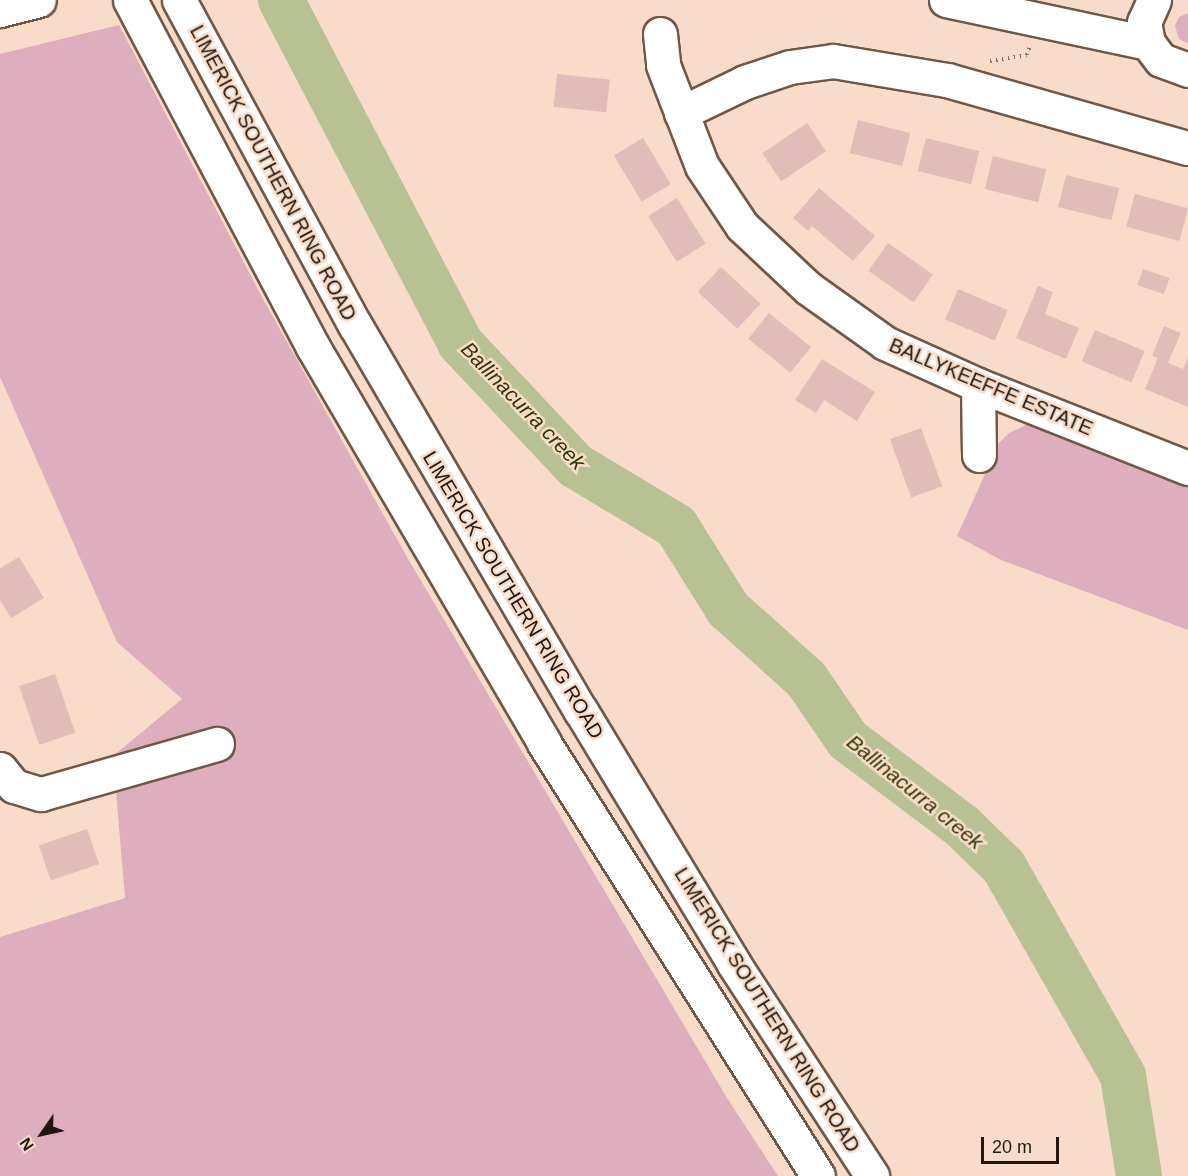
<!DOCTYPE html>
<style>
body{margin:0}
#map{position:relative;width:1188px;height:1176px;overflow:hidden;background:#f8dcc9;font-family:Arial,sans-serif}
div>[style]{position:absolute}
.green>*{inset:0;background:#dfaebe}
.river>*{height:46px;margin:-23px;padding:0 23px;transform-origin:23px;border-radius:23px;background:#b7c192}
.building>*{inset:0;background:#e0bdb9;transform-origin:0 0}
.path>*{height:4px;margin-top:-2px;transform-origin:0;background:repeating-linear-gradient(90deg,#837164 0 1.5px,transparent 0 6px)}
.roads{filter:drop-shadow(2px 0 #6f5847) drop-shadow(-2px 0 #6f5847) drop-shadow(0 2px #6f5847) drop-shadow(0 -2px #6f5847)}
.minor>*{height:33px;margin:-16.5px;padding:0 16.5px;transform-origin:16.5px;border-radius:16.5px;background:#fff}
.major>*{height:33px;margin:-16.5px;padding:0 16.5px;transform-origin:16.5px;border-radius:16.5px;background:#fff}
.highway>*{height:33px;margin:-16.5px;padding:0 16.5px;transform-origin:16.5px;border-radius:16.5px;background:#fff}
span{translate:-50% -50%;white-space:nowrap;text-align:center;line-height:1.15;-webkit-text-stroke:5px #f8dcc9;paint-order:stroke}
.street-label{font-size:20px;color:#211710}
.water-label{font-size:21px;color:#313900;font-style:italic}
.north{position:absolute;left:12px;top:1104px;width:60px;height:60px;-webkit-text-stroke:4px #f8dcc9;paint-order:stroke;rotate:236deg;font-size:16px;font-weight:700;line-height:24px;text-align:center;color:#211710}
.north::after{content:'';display:block;margin:auto;width:21px;height:27px;background:#211710;clip-path:polygon(50% 0,100% 100%,50% 72%,0 100%)}
.scale{position:absolute;left:981px;top:1137px;width:78px;height:27px;box-sizing:border-box;border:3px solid #211710;border-top:0;padding-left:8px;font-size:18px;line-height:21px;white-space:nowrap;color:#211710;-webkit-text-stroke:4px #f8dcc9;paint-order:stroke}
</style>
<div id="map">
<div class="green">
<i style="clip-path:polygon(1188px 13px,1188px 43px,1187px 43px,1179px 39px,1175px 26px,1179px 17px)"></i>
<i style="clip-path:polygon(119px 25px,262px 297px,407px 557px,727px 1098px,778px 1176px,0 1176px,0 937px,125px 898px,113px 756px,182px 699px,117px 642px,0 377px,0 54px)"></i>
<i style="clip-path:polygon(1034px 421px,1188px 476px,1188px 630px,1001px 560px,957px 536px,999px 443px,1009px 433px)"></i>
</div>
<div class="river">
<i style="left:281px;top:0;width:387px;rotate:62.4deg"></i>
<i style="left:460px;top:343px;width:169px;rotate:46.7deg"></i>
<i style="left:576px;top:466px;width:117px;rotate:31deg"></i>
<i style="left:676px;top:526px;width:98px;rotate:57.9deg"></i>
<i style="left:728px;top:609px;width:105px;rotate:41.9deg"></i>
<i style="left:806px;top:679px;width:74px;rotate:55.5deg"></i>
<i style="left:848px;top:740px;width:143px;rotate:37deg"></i>
<i style="left:962px;top:826px;width:59px;rotate:44.3deg"></i>
<i style="left:1004px;top:867px;width:241px;rotate:60.3deg"></i>
<i style="left:1123px;top:1076px;width:101px;rotate:80.9deg"></i>
</div>
<div class="building">
<i style="left:557px;top:74px;width:53px;height:33px;rotate:6deg"></i>
<i style="left:858px;top:120px;width:54px;height:34px;rotate:14deg"></i>
<i style="left:807px;top:123px;width:34px;height:54px;rotate:56deg"></i>
<i style="left:643px;top:138px;width:54px;height:34px;rotate:59deg"></i>
<i style="left:926px;top:138px;width:55px;height:34px;rotate:14deg"></i>
<i style="left:993px;top:156px;width:55px;height:34px;rotate:14deg"></i>
<i style="left:1066px;top:175px;width:55px;height:33px;rotate:14deg"></i>
<i style="clip-path:polygon(819px 188px,875px 236px,853px 261px,812px 226px,808px 231px,793px 218px)"></i>
<i style="left:1135px;top:194px;width:55px;height:34px;rotate:15deg"></i>
<i style="left:677px;top:198px;width:54px;height:34px;rotate:58deg"></i>
<i style="left:888px;top:243px;width:55px;height:34px;rotate:35deg"></i>
<i style="left:721px;top:267px;width:54px;height:34px;rotate:43deg"></i>
<i style="left:1143px;top:269px;width:28px;height:17px;rotate:19deg"></i>
<i style="clip-path:polygon(1038px 286px,1053px 292px,1045px 314px,1079px 328px,1066px 359px,1016px 338px)"></i>
<i style="left:958px;top:289px;width:54px;height:33px;rotate:23deg"></i>
<i style="left:769px;top:313px;width:54px;height:33px;rotate:39deg"></i>
<i style="clip-path:polygon(1164px 326px,1181px 333px,1168px 363px,1183px 369px,1188px 357px,1188px 407px,1145px 389px,1158px 358px,1152px 356px)"></i>
<i style="left:1095px;top:330px;width:54px;height:34px;rotate:23deg"></i>
<i style="clip-path:polygon(822px 359px,875px 392px,857px 421px,824px 400px,816px 413px,795px 400px)"></i>
<i style="left:921px;top:428px;width:62px;height:33px;rotate:70deg"></i>
<i style="clip-path:polygon(19px 557px,44px 598px,11px 618px,0 600px,0 568px)"></i>
<i style="left:55px;top:674px;width:62px;height:38px;rotate:71deg"></i>
<i style="left:87px;top:829px;width:37px;height:51px;rotate:71deg"></i>
</div>
<div class="path">
<i style="left:990px;top:61px;width:37px;rotate:-9deg"></i>
<i style="left:1027px;top:55px;width:9px;rotate:-72deg"></i>
</div>
<div class="roads">
<div class="minor">
<i style="left:660px;top:34px;width:31px;rotate:84deg"></i>
<i style="left:663px;top:65px;width:108px;rotate:68.9deg"></i>
<i style="left:702px;top:166px;width:72px;rotate:56.3deg"></i>
<i style="left:742px;top:226px;width:91px;rotate:43.2deg"></i>
<i style="left:808px;top:288px;width:95px;rotate:35.5deg"></i>
<i style="left:885px;top:343px;width:102px;rotate:24.3deg"></i>
<i style="left:978px;top:385px;width:226px;rotate:21.6deg"></i>
<i style="left:681px;top:113px;width:71px;rotate:-25.8deg"></i>
<i style="left:745px;top:82px;width:47px;rotate:-18.4deg"></i>
<i style="left:790px;top:67px;width:43px;rotate:-7.9deg"></i>
<i style="left:833px;top:61px;width:116px;rotate:9.5deg"></i>
<i style="left:947px;top:80px;width:250px;rotate:15.8deg"></i>
<i style="left:978px;top:385px;width:70px;rotate:89.2deg"></i>
<i style="left:0;top:769px;width:22px;rotate:51deg"></i>
<i style="left:14px;top:786px;width:28px;rotate:17deg"></i>
<i style="left:41px;top:794px;width:183px;rotate:-15.9deg"></i>
</div>
<div class="major">
<i style="left:946px;top:0;width:207px;rotate:12deg"></i>
<i style="left:1154px;top:0;width:24px;rotate:114deg"></i>
<i style="left:1144px;top:22px;width:21px;rotate:79deg"></i>
<i style="left:1148px;top:43px;width:21px;rotate:53deg"></i>
<i style="left:1161px;top:60px;width:29px;rotate:20deg"></i>
<i style="left:0;top:10px;width:40px;rotate:-14.4deg"></i>
</div>
<div class="highway">
<i style="left:130px;top:0;width:392px;rotate:62.2deg"></i>
<i style="left:313px;top:347px;width:458px;rotate:59.7deg"></i>
<i style="left:544px;top:743px;width:512px;rotate:57.67deg"></i>
<i style="left:179px;top:0;width:370px;rotate:61.6deg"></i>
<i style="left:355px;top:325px;width:447px;rotate:59.7deg"></i>
<i style="left:581px;top:711px;width:296px;rotate:58.8deg"></i>
<i style="left:734px;top:964px;width:253px;rotate:56.9deg"></i>
</div>
</div>
<div class="street-label">
<span style="left:273px;top:173px;rotate:62deg">LIMERICK SOUTHERN RING ROAD</span>
<span style="left:991px;top:387px;rotate:23deg">BALLYKEEFFE ESTATE</span>
<span style="left:513px;top:595px;rotate:59deg">LIMERICK SOUTHERN RING ROAD</span>
<span style="left:767px;top:1010px;rotate:58deg">LIMERICK SOUTHERN RING ROAD</span>
</div>
<div class="water-label">
<span style="left:523px;top:406px;rotate:46deg">Ballinacurra creek</span>
<span style="left:915px;top:792px;rotate:39deg">Ballinacurra creek</span>
</div>
<div class="north">N</div>
<div class="scale">20 m</div>
</div>
